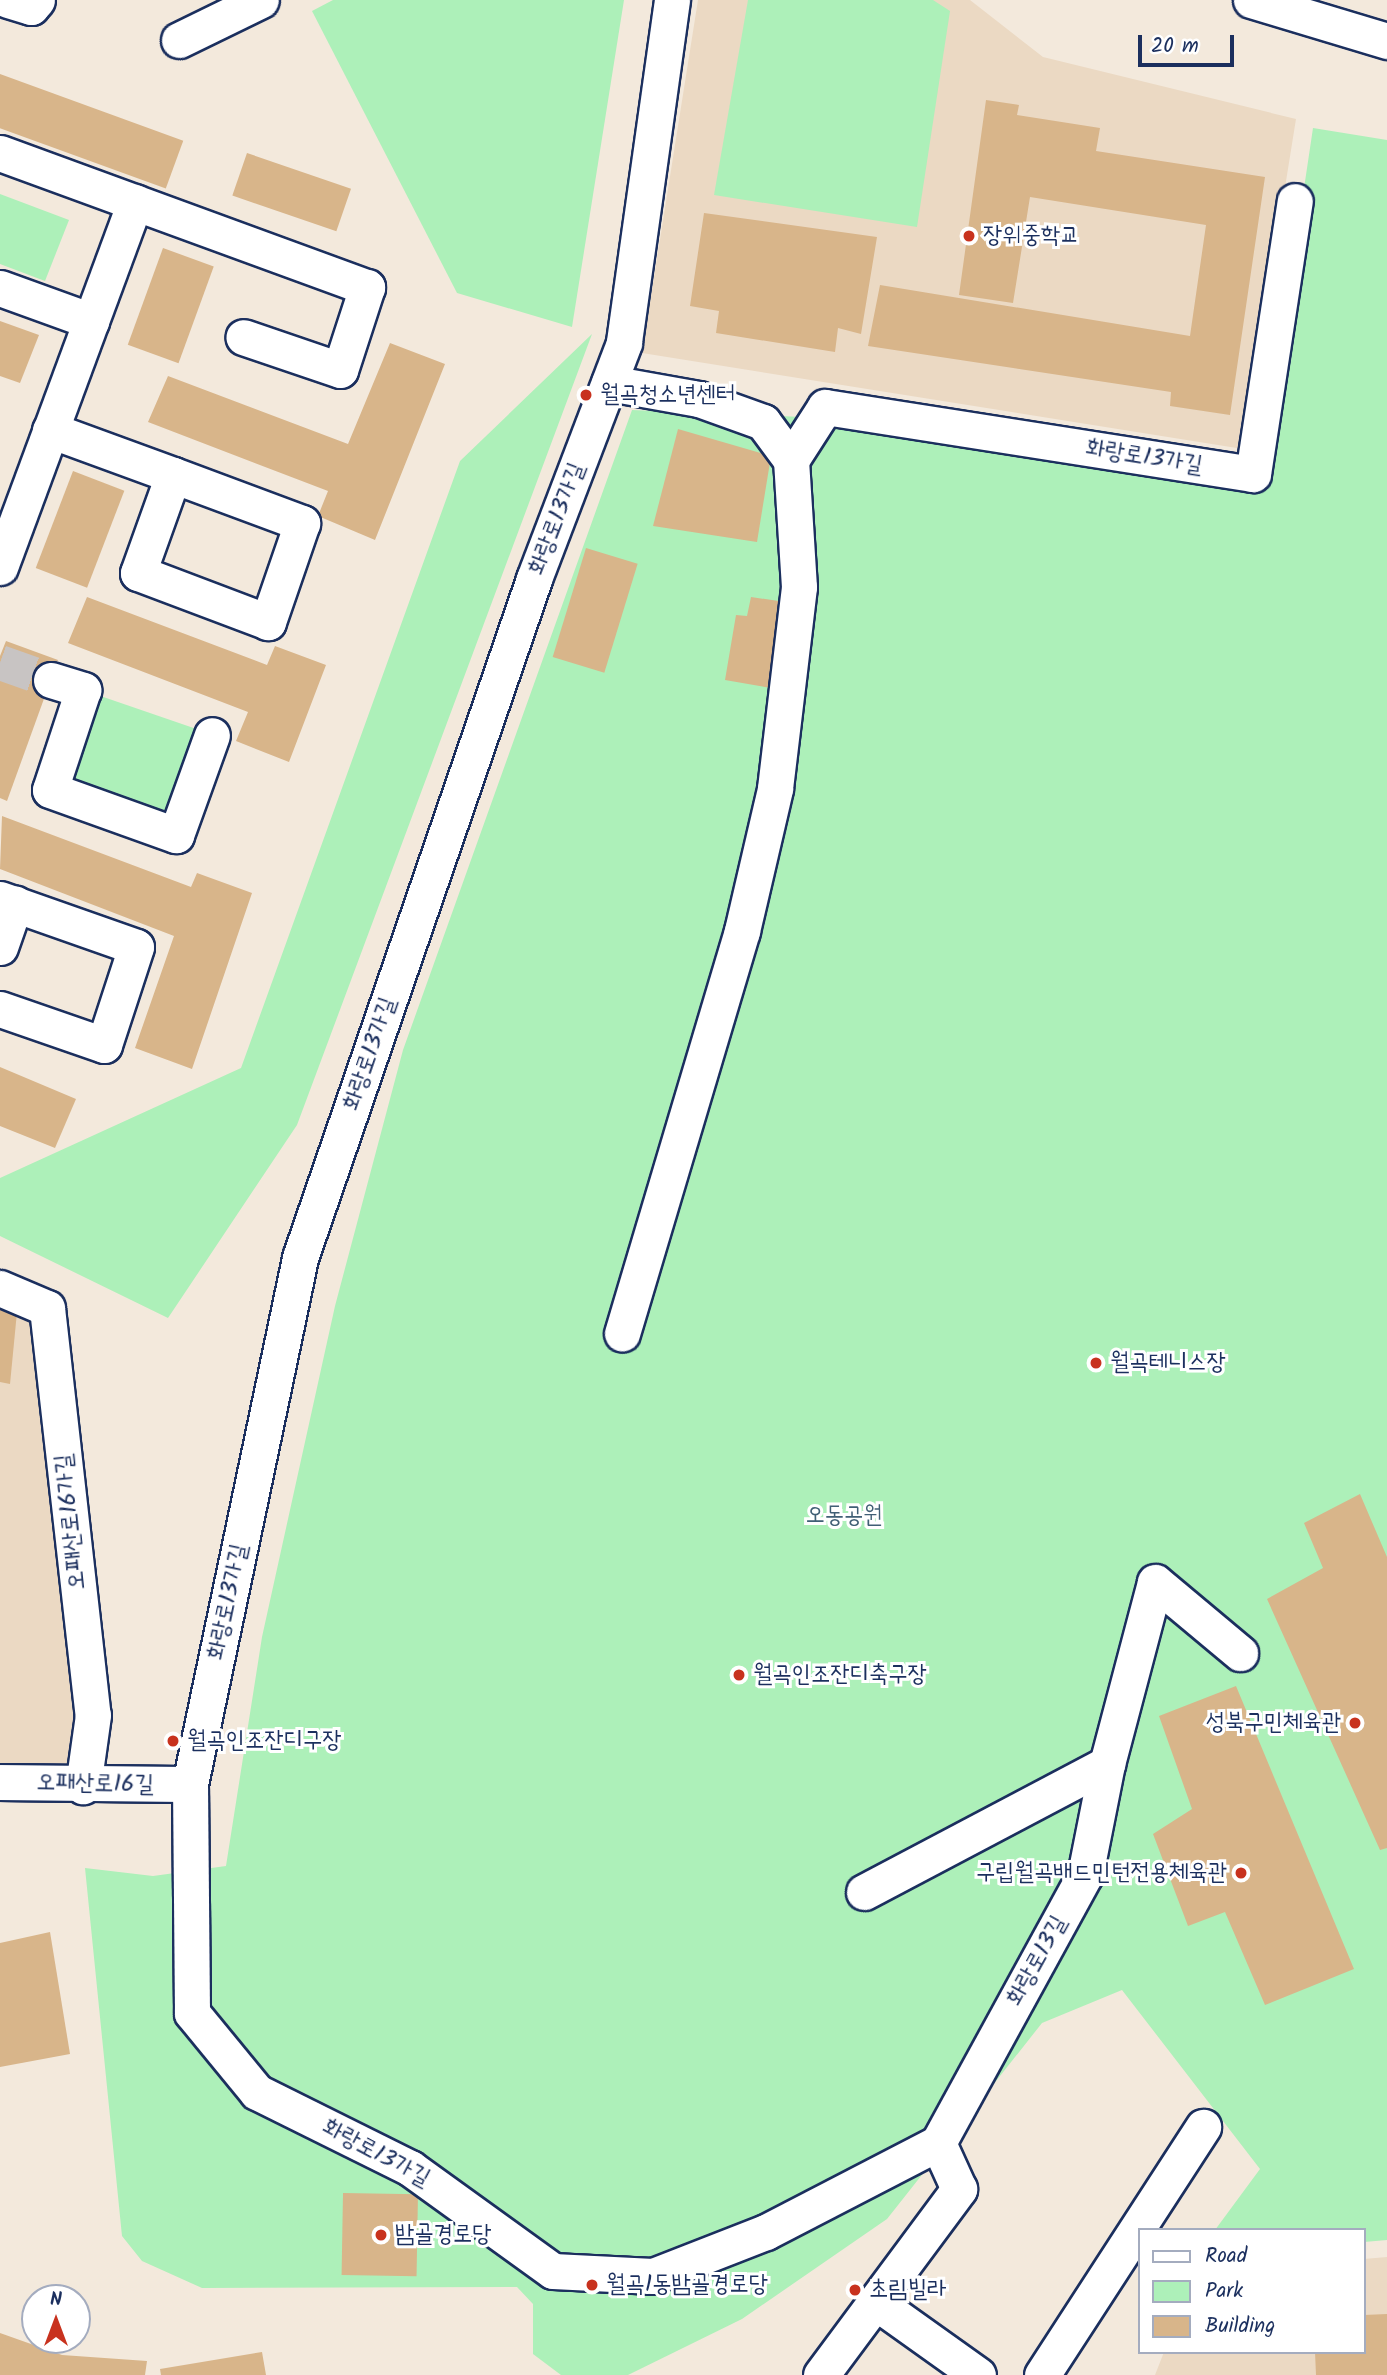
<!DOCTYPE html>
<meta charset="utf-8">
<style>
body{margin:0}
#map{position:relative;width:1387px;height:2375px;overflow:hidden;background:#f3e9dc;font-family:Kalam,"Poor Story",sans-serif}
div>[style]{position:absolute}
.built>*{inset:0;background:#ebd9c3}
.green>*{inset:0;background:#adf0b9;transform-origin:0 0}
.building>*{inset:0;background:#d8b58a;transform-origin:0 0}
.minor-tunnel>*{height:35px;margin-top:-17.5px;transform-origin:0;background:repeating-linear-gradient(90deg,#c8c4c3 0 35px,transparent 0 53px)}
.roads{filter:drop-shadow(2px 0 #1b2f5e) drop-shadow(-2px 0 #1b2f5e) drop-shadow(0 2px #1b2f5e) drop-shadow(0 -2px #1b2f5e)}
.minor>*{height:35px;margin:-17.5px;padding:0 17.5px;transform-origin:17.5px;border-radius:17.5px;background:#fff}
.dots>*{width:19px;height:19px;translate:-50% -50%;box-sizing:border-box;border:4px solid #fff;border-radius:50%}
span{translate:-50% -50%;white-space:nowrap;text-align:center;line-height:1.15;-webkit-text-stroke:6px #fff;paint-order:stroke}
.poi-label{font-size:24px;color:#1b2f5e}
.left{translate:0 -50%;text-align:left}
.right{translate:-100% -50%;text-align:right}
.street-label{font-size:24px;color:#1b2f5e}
.park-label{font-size:24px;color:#405f75}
.legend{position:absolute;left:1138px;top:2228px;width:228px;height:126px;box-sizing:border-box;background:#fff;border:2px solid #a4acbf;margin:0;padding:9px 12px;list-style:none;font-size:21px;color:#1b2f5e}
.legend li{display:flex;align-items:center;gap:14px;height:35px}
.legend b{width:35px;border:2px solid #a4acbf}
.north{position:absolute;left:21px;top:2284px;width:70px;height:70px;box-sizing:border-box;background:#fff;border:2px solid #a4acbf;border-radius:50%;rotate:0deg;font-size:19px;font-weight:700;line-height:28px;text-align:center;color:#1b2f5e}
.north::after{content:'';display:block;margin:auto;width:24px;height:32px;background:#c8321e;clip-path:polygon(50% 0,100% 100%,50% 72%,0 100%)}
.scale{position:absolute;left:1138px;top:35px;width:96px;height:32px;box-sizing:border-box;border:4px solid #1b2f5e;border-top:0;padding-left:9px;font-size:21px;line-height:24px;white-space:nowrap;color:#1b2f5e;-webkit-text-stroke:5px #fff;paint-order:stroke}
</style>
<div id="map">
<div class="built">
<i style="clip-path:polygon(698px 0,970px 0,1043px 57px,1296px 119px,1243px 449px,642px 353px)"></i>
<i style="clip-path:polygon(0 1288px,47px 1308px,83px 1786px,0 1782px)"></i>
<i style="clip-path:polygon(1387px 2257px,1387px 2375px,1155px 2375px,1164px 2352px,1364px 2352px,1364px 2259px)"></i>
</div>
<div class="green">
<i style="clip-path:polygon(333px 0,624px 0,572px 327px,457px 293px,312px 11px)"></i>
<i style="clip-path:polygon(748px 0,933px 0,950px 11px,917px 227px,714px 195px)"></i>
<i style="clip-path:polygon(1313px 128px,1387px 140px,1387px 2240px,1364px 2242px,1364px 2230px,1215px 2230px,1260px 2169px,1122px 1990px,1042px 2023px,887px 2219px,742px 2319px,628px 2375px,561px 2375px,533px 2354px,533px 2304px,517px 2287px,202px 2288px,142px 2261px,122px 2236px,85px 1868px,153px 1876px,226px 1866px,262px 1637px,335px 1306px,403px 1050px,632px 410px,802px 417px,1260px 483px)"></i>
<i style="clip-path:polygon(0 194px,69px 220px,45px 281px,0 264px)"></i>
<i style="clip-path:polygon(592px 334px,297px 1125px,168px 1318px,0 1236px,0 1178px,241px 1068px,460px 461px)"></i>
<i style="left:83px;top:690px;width:137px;height:105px;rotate:19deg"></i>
</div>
<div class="building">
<i style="left:0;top:74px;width:195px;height:51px;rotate:20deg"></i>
<i style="clip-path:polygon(986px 100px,1019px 105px,1017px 115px,1100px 128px,1096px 151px,1265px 177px,1230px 415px,1170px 406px,1171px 392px,868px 346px,880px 285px,1190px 336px,1206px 225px,1030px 197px,1013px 303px,959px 295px)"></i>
<i style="left:247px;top:153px;width:110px;height:45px;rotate:19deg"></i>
<i style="clip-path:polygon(704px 213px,877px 237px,861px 334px,838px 328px,835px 352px,716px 333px,719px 311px,690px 306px)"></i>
<i style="left:163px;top:248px;width:54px;height:103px;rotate:20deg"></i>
<i style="clip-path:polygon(0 321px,39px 335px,20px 383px,0 376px)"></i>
<i style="clip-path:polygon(390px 343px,445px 364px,375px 540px,318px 516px,328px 491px,148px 422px,168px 376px,348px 444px)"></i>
<i style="clip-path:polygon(678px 429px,771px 456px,757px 542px,653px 526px)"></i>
<i style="left:73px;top:471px;width:55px;height:104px;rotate:21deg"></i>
<i style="left:586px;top:548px;width:54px;height:114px;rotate:17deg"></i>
<i style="clip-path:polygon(87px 597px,267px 665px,275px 646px,326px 665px,289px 762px,236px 741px,248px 712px,68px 643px)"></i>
<i style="clip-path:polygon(751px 597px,792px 603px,777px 689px,725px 680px,736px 615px,747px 616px)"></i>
<i style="clip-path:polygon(6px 641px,58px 660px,7px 801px,0 798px,0 656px)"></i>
<i style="clip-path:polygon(2px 816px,191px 887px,197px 873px,252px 893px,192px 1069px,135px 1048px,174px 936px,0 869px)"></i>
<i style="clip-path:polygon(0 1067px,76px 1099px,55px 1148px,0 1126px)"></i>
<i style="clip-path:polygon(0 1309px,17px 1312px,10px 1384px,0 1382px)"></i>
<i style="clip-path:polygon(1360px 1494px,1387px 1557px,1387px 1848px,1380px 1850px,1267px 1599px,1323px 1568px,1304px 1523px)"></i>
<i style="clip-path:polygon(1236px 1686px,1354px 1969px,1265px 2005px,1225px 1912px,1188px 1926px,1153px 1834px,1192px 1809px,1159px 1716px)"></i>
<i style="clip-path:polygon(50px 1932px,70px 2054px,0 2067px,0 1943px)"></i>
<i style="left:343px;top:2193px;width:75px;height:82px;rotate:1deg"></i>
<i style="clip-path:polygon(1387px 2314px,1387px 2375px,1316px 2375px,1315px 2352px,1364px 2352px,1364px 2315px)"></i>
<i style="clip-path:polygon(0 2333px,62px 2355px,147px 2361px,145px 2375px,0 2375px)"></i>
<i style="clip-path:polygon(262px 2352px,266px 2375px,161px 2375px,160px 2369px)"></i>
</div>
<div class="minor-tunnel">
<i style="left:0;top:662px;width:54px;rotate:19.4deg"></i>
</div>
<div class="roads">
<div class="minor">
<i style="left:8px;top:0;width:24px;rotate:17deg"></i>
<i style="left:31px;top:7px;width:9px;rotate:-49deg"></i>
<i style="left:672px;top:0;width:346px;rotate:98deg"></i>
<i style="left:624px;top:343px;width:253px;rotate:110.9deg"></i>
<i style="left:534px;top:579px;width:718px;rotate:109.02deg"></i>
<i style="left:300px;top:1258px;width:537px;rotate:101.81deg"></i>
<i style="left:190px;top:1784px;width:229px;rotate:89.5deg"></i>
<i style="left:192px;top:2013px;width:102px;rotate:50.6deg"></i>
<i style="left:257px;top:2092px;width:171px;rotate:26.4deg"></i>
<i style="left:410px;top:2168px;width:176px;rotate:35.8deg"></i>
<i style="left:553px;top:2271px;width:100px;rotate:2.9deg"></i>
<i style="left:653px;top:2276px;width:121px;rotate:-21.3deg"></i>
<i style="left:766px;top:2232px;width:194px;rotate:-27.4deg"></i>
<i style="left:1251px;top:0;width:142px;rotate:16.8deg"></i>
<i style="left:179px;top:40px;width:91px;rotate:-26deg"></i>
<i style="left:0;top:153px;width:391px;rotate:20.1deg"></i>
<i style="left:367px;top:287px;width:87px;rotate:108deg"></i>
<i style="left:340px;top:370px;width:102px;rotate:-161.2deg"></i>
<i style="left:0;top:288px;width:97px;rotate:19.9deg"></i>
<i style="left:609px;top:383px;width:91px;rotate:10.1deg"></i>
<i style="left:699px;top:399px;width:68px;rotate:19.8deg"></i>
<i style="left:763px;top:422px;width:47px;rotate:53.6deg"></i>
<i style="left:791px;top:460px;width:127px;rotate:86.4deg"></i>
<i style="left:799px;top:587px;width:203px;rotate:96.8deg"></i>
<i style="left:775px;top:789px;width:146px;rotate:103.1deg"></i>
<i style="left:742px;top:931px;width:420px;rotate:106.6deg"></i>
<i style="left:50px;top:430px;width:131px;rotate:20.1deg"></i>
<i style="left:173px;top:475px;width:138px;rotate:20.4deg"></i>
<i style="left:302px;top:523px;width:105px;rotate:109deg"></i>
<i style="left:268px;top:622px;width:139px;rotate:-159.3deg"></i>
<i style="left:138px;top:573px;width:104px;rotate:-70.3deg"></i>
<i style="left:791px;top:460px;width:63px;rotate:-57.3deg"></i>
<i style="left:825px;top:407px;width:433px;rotate:8.9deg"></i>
<i style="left:1253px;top:474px;width:276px;rotate:-81.3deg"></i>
<i style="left:0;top:567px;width:389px;rotate:-69.7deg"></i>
<i style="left:51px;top:680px;width:34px;rotate:17deg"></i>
<i style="left:83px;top:690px;width:105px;rotate:108.3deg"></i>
<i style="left:50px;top:790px;width:134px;rotate:19.7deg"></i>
<i style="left:176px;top:835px;width:106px;rotate:-70.2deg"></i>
<i style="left:0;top:899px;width:144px;rotate:19.4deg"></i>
<i style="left:136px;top:947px;width:103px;rotate:108.1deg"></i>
<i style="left:104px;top:1045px;width:110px;rotate:-160.9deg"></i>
<i style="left:0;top:947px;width:46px;rotate:-70.8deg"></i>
<i style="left:0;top:1288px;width:51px;rotate:23.1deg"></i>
<i style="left:47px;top:1308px;width:410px;rotate:83.6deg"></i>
<i style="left:93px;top:1715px;width:72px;rotate:98deg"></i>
<i style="left:0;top:1782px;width:190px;rotate:0.6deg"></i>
<i style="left:864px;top:1892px;width:275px;rotate:-27.8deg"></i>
<i style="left:938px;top:2143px;width:306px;rotate:-61.3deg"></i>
<i style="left:1085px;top:1875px;width:113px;rotate:-78.8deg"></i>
<i style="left:1107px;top:1764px;width:188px;rotate:-75.2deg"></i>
<i style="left:1155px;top:1582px;width:111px;rotate:39.9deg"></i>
<i style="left:877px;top:2303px;width:124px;rotate:35.5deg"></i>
<i style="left:821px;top:2375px;width:232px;rotate:-53.4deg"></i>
<i style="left:959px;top:2189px;width:51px;rotate:-114.5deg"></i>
<i style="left:1042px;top:2375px;width:296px;rotate:-57deg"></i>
</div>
</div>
<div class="dots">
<i style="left:969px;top:236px;background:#c8321e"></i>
<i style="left:586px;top:395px;background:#c8321e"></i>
<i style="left:1096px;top:1363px;background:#c8321e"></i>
<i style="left:739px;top:1675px;background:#c8321e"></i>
<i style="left:1355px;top:1723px;background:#c8321e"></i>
<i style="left:173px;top:1741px;background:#c8321e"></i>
<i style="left:1241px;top:1873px;background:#c8321e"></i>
<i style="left:381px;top:2235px;background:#c8321e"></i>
<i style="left:592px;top:2285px;background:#c8321e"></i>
<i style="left:855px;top:2290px;background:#c8321e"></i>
</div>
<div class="poi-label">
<span class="left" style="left:983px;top:236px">장위중학교</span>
<span class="left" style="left:600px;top:395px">월곡청소년센터</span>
<span class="left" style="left:1110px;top:1363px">월곡테니스장</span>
<span class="left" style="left:753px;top:1675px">월곡인조잔디축구장</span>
<span class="right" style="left:1341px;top:1723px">성북구민체육관</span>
<span class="left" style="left:187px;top:1741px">월곡인조잔디구장</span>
<span class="right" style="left:1227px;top:1873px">구립월곡배드민턴전용체육관</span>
<span class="left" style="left:395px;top:2235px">밤골경로당</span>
<span class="left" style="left:606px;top:2285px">월곡1동밤골경로당</span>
<span class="left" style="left:869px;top:2290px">초림빌라</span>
</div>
<div class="street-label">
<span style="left:1144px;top:457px;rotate:9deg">화랑로13가길</span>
<span style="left:557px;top:519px;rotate:-69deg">화랑로13가길</span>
<span style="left:370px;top:1054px;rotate:-71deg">화랑로13가길</span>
<span style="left:71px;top:1522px;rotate:-96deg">오패산로16가길</span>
<span style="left:228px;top:1602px;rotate:-78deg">화랑로13가길</span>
<span style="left:95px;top:1784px;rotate:1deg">오패산로16길</span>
<span style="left:1037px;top:1961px;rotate:-61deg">화랑로13길</span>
<span style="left:376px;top:2153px;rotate:28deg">화랑로13가길</span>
</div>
<div class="park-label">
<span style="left:844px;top:1516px">오동공원</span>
</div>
<ul class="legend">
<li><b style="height:9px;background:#fff"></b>Road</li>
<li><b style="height:19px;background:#adf0b9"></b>Park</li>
<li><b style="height:19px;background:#d8b58a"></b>Building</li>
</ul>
<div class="north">N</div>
<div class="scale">20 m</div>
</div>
